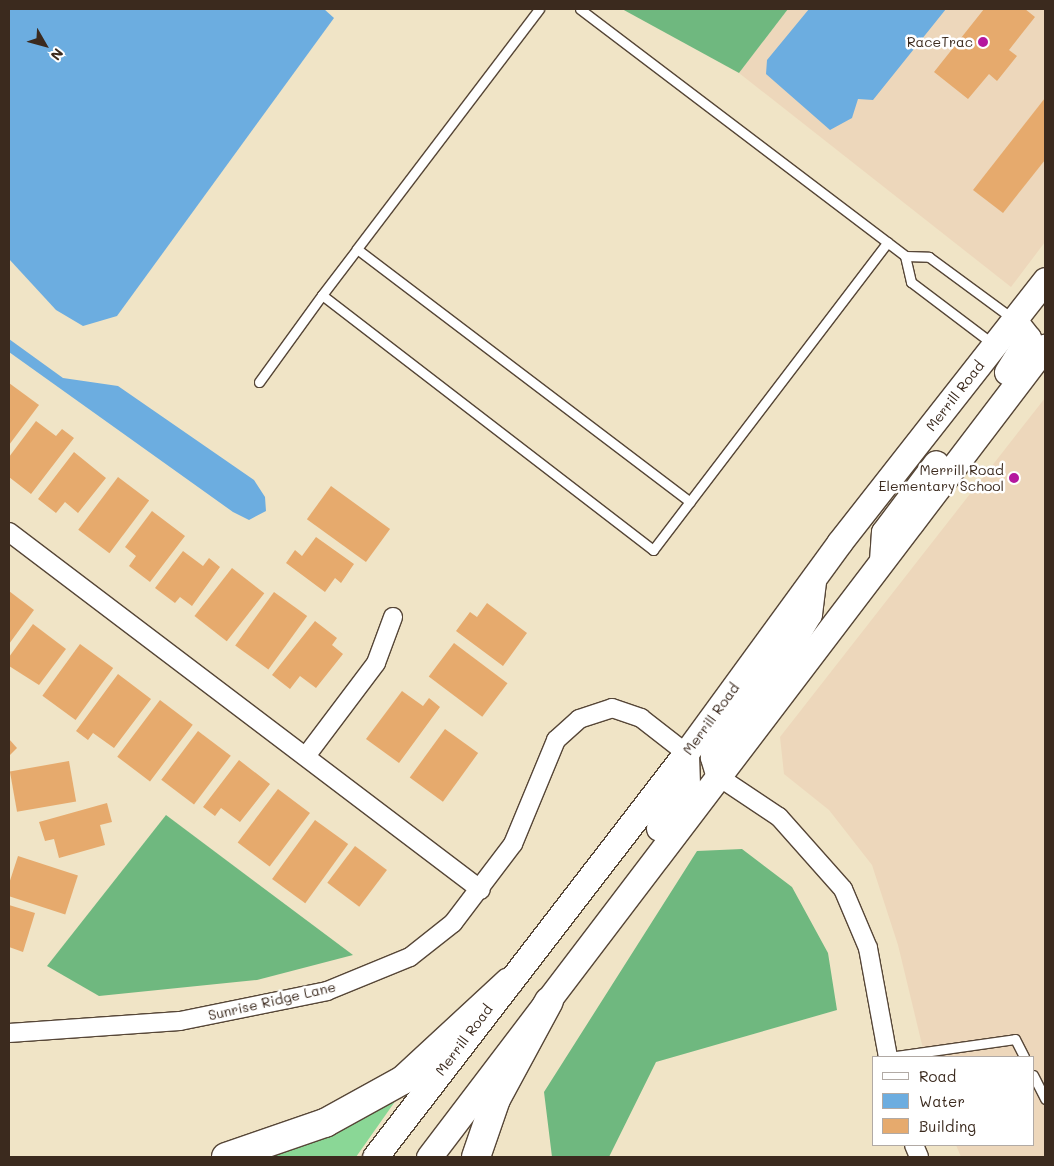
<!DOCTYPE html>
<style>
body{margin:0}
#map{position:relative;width:1054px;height:1166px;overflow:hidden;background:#f0e4c6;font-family:Mali,sans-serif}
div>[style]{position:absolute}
.built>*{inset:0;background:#edd7bb}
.green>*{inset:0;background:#8ad796}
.forest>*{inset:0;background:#6fb87f}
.water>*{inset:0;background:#6cade0}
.building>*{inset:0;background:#e6aa6d;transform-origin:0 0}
.roads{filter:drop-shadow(1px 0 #564637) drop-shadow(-1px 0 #564637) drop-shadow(0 1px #564637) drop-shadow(0 -1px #564637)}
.lane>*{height:9px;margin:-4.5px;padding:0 4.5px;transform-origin:4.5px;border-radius:4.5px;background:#fff}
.street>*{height:18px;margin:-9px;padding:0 9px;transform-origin:9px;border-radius:9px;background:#fff}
.secondary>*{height:25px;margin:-12.5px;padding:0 12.5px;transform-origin:12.5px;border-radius:12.5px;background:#fff}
.highway>*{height:28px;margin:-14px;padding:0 14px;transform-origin:14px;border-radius:14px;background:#fff}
.dots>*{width:14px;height:14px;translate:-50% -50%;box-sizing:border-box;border:2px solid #fff;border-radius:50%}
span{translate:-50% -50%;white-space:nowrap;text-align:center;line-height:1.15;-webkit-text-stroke:5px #fff;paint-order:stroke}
.poi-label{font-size:14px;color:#3b2a1e}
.right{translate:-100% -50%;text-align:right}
.street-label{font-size:14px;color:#3b2a1e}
.frame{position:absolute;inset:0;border:10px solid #3b2a1e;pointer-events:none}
.legend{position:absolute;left:872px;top:1056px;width:162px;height:90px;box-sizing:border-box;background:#fff;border:1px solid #b1aaa5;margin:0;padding:6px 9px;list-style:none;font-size:15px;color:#3b2a1e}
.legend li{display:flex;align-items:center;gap:10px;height:25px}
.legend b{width:25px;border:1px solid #b1aaa5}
.north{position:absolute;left:20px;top:20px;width:50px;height:50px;-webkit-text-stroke:4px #fff;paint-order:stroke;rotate:128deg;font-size:14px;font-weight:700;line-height:20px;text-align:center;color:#3b2a1e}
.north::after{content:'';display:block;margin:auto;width:18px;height:22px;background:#3b2a1e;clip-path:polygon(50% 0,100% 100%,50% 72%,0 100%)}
</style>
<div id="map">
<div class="built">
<i style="clip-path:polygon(788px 9px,1045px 9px,1045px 242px,1011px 287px,739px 73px)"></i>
<i style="clip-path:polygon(1045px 398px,1045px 1157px,961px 1157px,956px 1145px,1033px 1145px,1033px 1057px,925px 1057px,898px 945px,872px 865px,829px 810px,784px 774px,780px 737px)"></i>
</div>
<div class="green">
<i style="clip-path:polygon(401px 1093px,356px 1157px,270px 1157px,342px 1128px)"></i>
</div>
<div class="forest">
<i style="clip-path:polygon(622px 9px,788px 9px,739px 73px)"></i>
<i style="clip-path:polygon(166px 815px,353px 955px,257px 980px,99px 996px,47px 966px)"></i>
<i style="clip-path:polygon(742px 849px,792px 887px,828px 953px,837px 1010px,656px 1062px,609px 1157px,552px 1157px,544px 1092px,697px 851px)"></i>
</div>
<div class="water">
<i style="clip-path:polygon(9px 9px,324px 9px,334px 18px,117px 316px,83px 326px,56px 310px,9px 259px)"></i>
<i style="clip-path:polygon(809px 9px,946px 9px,873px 100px,858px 99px,852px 118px,830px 130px,766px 74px,767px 60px)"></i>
<i style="clip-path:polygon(9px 339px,63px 378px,118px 386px,254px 480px,265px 497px,266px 511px,249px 520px,233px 512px,9px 352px)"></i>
</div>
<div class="building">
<i style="clip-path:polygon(984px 9px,1025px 9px,1035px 17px,1009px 50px,1017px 56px,997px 81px,989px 74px,968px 99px,934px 72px)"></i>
<i style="clip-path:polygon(1045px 98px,1045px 160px,1003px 213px,973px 190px)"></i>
<i style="clip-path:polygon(9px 383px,39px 405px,9px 445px)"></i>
<i style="clip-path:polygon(36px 421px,56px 436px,62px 429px,74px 438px,31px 494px,9px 477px,9px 457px)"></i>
<i style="clip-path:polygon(74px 452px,106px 478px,78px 513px,65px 502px,56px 513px,38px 499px)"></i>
<i style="left:118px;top:477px;width:39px;height:66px;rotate:37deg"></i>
<i style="left:331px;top:486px;width:73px;height:41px;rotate:36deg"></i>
<i style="clip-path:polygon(152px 511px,185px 536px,150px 582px,129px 566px,136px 556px,125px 547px)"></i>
<i style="clip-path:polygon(316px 537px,354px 564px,341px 583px,335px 578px,325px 592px,286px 563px,295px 550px,302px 556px)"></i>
<i style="clip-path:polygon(183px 551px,203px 566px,209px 558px,220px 567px,192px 606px,180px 597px,175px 603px,155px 588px)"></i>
<i style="left:232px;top:568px;width:41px;height:61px;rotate:38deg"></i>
<i style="clip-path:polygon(9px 591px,34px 610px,9px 644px)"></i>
<i style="left:274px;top:592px;width:41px;height:66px;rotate:36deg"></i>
<i style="clip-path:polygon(487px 603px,527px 633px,503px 666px,456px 631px,470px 612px,477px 617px)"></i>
<i style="clip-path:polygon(315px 621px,337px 638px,332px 645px,343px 654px,316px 688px,300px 676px,290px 689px,272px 675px)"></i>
<i style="clip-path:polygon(33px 624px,66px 649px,39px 685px,9px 666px,9px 657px)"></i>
<i style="left:454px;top:643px;width:67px;height:42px;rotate:37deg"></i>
<i style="left:80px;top:644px;width:41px;height:64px;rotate:36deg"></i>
<i style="clip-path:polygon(118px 674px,151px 699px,114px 748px,93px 733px,88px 740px,76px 731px)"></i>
<i style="clip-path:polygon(402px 691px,423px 706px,429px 698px,440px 707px,399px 763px,366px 739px)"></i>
<i style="left:160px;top:700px;width:41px;height:71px;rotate:37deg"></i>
<i style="left:445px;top:729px;width:41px;height:60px;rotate:36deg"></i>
<i style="left:198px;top:731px;width:41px;height:61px;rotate:37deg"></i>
<i style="clip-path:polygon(9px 739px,17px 748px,9px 756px)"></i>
<i style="clip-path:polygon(239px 760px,270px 784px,240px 822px,221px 808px,215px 816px,203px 807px)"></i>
<i style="left:69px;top:761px;width:41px;height:60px;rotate:80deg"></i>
<i style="left:278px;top:789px;width:40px;height:67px;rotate:37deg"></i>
<i style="clip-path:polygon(107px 803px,112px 822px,100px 825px,105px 845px,59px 858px,54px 839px,45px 841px,39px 822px)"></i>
<i style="left:315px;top:820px;width:41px;height:73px;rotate:36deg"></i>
<i style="left:355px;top:846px;width:40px;height:46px;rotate:37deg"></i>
<i style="left:18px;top:856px;width:63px;height:41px;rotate:18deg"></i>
<i style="clip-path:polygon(9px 905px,35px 913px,23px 952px,9px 947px)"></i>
</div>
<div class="roads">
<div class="lane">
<i style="left:539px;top:9px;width:301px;rotate:127.2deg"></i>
<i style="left:357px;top:249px;width:418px;rotate:37.2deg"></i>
<i style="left:580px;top:9px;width:408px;rotate:37.2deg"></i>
<i style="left:905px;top:256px;width:24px;rotate:2deg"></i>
<i style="left:929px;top:257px;width:104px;rotate:36.4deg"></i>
<i style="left:905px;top:256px;width:27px;rotate:77deg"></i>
<i style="left:911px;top:282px;width:103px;rotate:37.1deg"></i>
<i style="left:322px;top:295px;width:58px;rotate:-52.7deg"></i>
<i style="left:259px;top:382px;width:107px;rotate:-54.1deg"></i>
<i style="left:322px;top:295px;width:418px;rotate:37.6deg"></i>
<i style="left:653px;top:550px;width:387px;rotate:-52.7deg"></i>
<i style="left:889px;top:1057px;width:127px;rotate:-8.1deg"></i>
<i style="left:1015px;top:1039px;width:20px;rotate:63deg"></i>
<i style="left:1033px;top:1075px;width:27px;rotate:63deg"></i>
</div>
<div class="street">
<i style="left:9px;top:532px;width:592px;rotate:37.18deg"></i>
<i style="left:306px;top:756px;width:116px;rotate:-53deg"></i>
<i style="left:376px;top:663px;width:49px;rotate:-69.7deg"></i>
<i style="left:719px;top:777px;width:72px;rotate:33.7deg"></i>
<i style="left:779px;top:817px;width:96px;rotate:48.4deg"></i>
<i style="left:843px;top:889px;width:64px;rotate:67deg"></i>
<i style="left:868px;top:948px;width:111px;rotate:79.6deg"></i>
<i style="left:9px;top:1033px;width:171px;rotate:-4deg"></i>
<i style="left:180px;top:1021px;width:150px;rotate:-11.5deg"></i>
<i style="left:327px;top:991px;width:90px;rotate:-22.3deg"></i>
<i style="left:410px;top:957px;width:55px;rotate:-38.3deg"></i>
<i style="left:453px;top:923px;width:99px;rotate:-52.8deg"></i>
<i style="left:513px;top:844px;width:113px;rotate:-67.5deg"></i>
<i style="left:556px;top:740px;width:31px;rotate:-42deg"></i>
<i style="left:579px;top:719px;width:35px;rotate:-18deg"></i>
<i style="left:612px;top:708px;width:31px;rotate:19deg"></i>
<i style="left:641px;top:718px;width:57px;rotate:37.9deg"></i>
<i style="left:914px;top:1145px;width:13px;rotate:67deg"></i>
</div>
<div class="secondary">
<i style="left:1007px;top:372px;width:40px;rotate:-58deg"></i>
<i style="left:1028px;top:338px;width:23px;rotate:-128deg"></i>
<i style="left:882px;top:560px;width:28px;rotate:-86deg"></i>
<i style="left:884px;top:532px;width:86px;rotate:-53deg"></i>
<i style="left:719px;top:777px;width:21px;rotate:-107deg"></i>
<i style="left:713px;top:757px;width:13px;rotate:-81deg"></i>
<i style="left:715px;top:744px;width:134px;rotate:-53.2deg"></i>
<i style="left:795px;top:637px;width:27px;rotate:-59deg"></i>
<i style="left:809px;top:614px;width:32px;rotate:-83deg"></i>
<i style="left:659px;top:828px;width:52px;rotate:-57.5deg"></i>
<i style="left:687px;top:784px;width:31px;rotate:-92deg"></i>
<i style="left:375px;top:1157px;width:510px;rotate:-52.41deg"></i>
<i style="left:686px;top:753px;width:260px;rotate:-53.9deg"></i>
<i style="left:839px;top:543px;width:334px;rotate:-51.9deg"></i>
<i style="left:429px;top:1157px;width:1018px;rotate:-52.75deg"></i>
</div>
<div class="highway">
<i style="left:226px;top:1157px;width:105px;rotate:-19deg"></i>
<i style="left:325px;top:1123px;width:89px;rotate:-28.9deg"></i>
<i style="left:403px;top:1080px;width:144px;rotate:-42.8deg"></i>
<i style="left:476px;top:1157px;width:61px;rotate:-71deg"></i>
<i style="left:496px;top:1099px;width:111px;rotate:-61.6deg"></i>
</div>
</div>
<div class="dots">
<i style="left:983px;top:42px;background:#b5179e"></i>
<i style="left:1014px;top:478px;background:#b5179e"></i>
</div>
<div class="poi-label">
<span class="right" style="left:973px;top:42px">RaceTrac</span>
<span class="right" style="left:1004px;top:478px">Merrill Road<br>Elementary School</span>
</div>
<div class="street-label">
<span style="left:955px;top:396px;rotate:-52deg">Merrill Road</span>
<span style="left:711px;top:719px;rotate:-54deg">Merrill Road</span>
<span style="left:272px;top:1001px;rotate:-13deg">Sunrise Ridge Lane</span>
<span style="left:464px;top:1040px;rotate:-53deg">Merrill Road</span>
</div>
<div class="frame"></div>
<ul class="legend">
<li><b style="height:6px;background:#fff"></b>Road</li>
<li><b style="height:14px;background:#6cade0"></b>Water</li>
<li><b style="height:14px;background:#e6aa6d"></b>Building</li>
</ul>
<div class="north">N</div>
</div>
